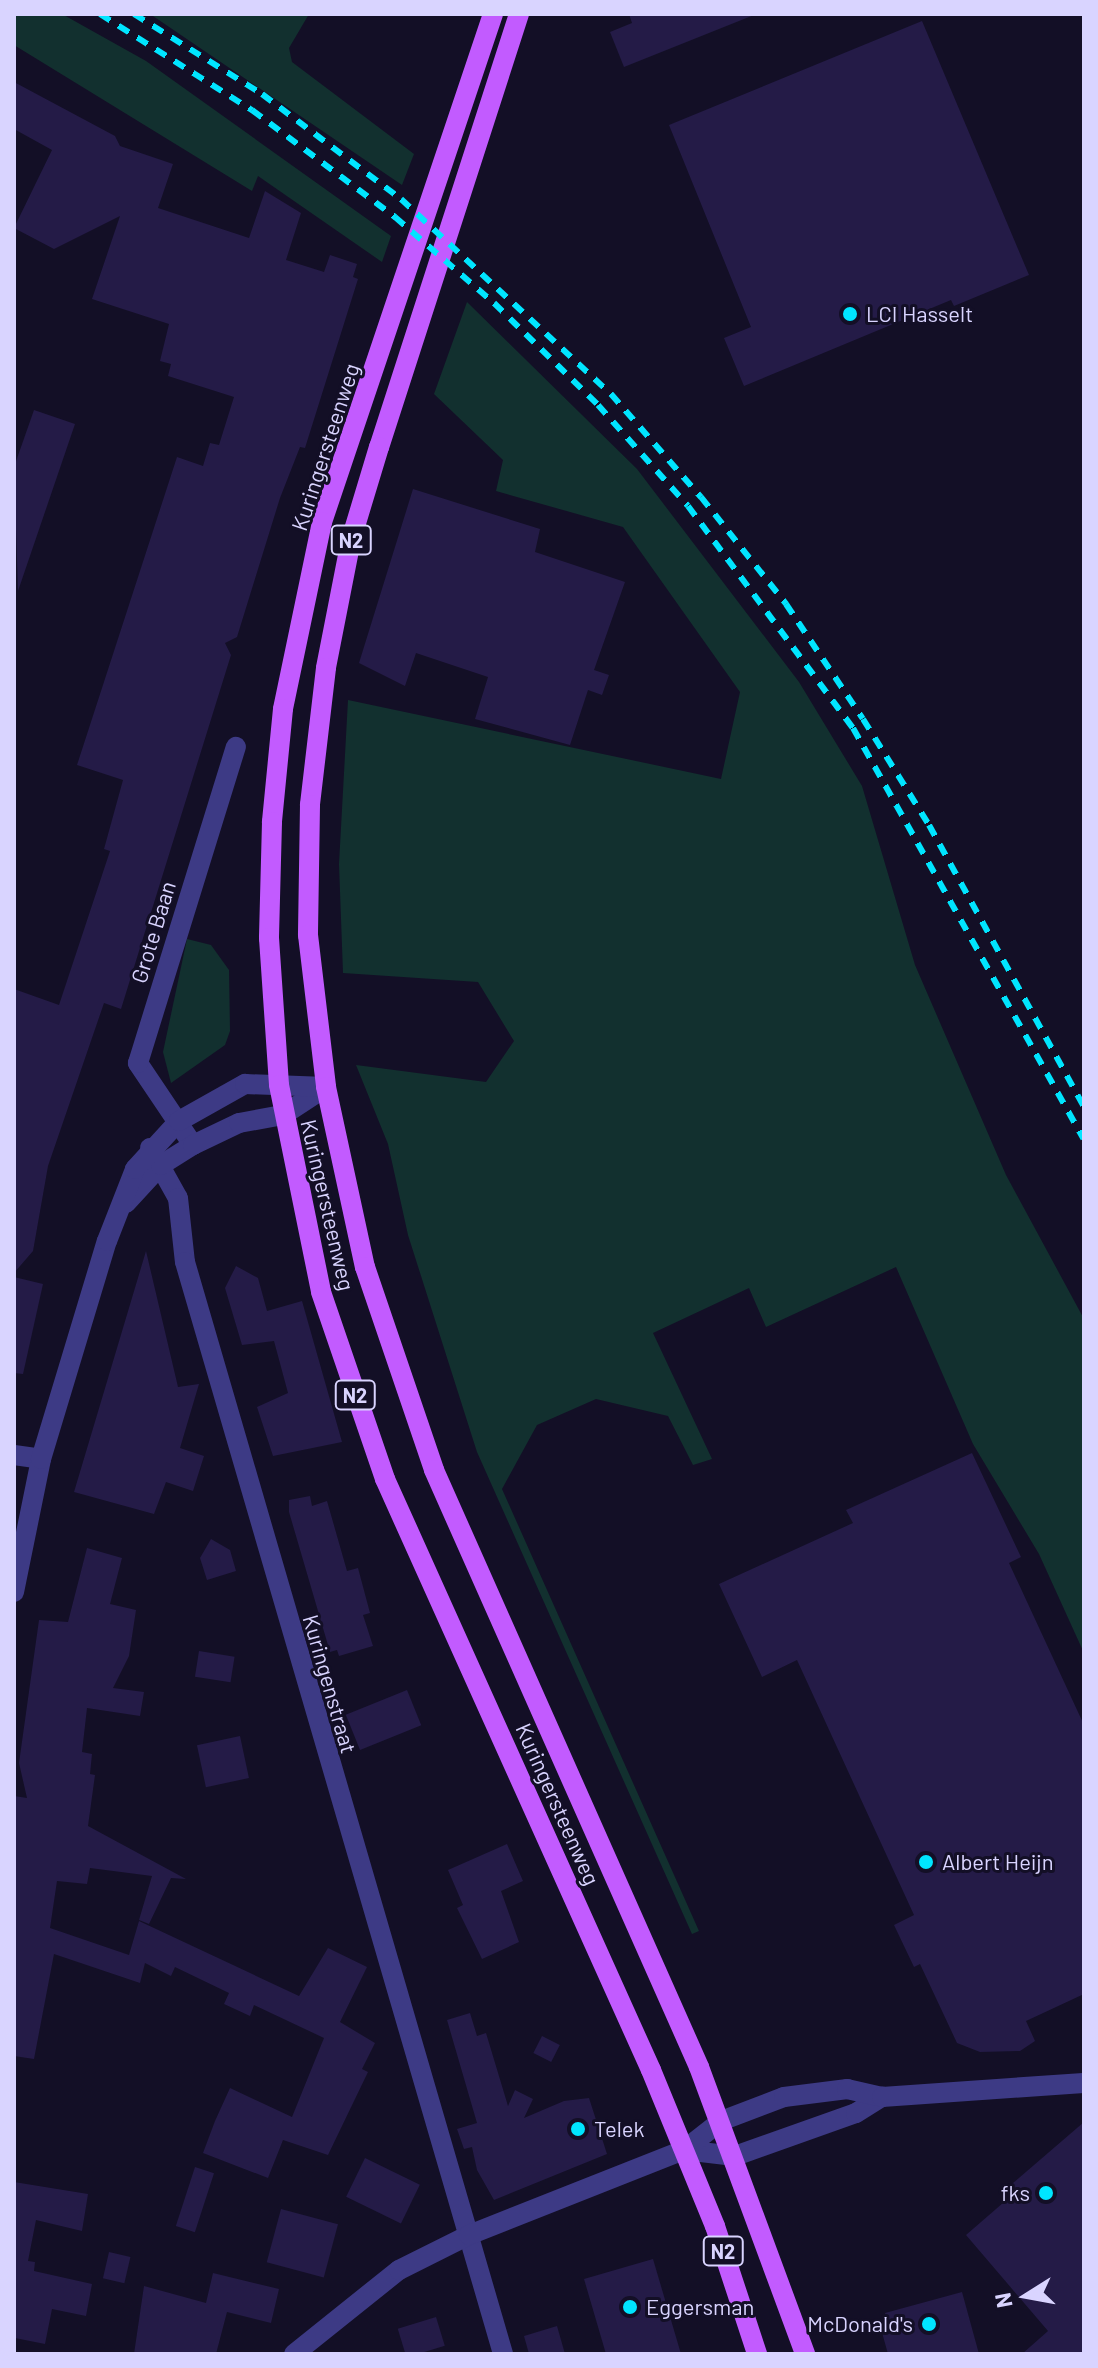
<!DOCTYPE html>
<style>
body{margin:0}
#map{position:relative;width:1098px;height:2368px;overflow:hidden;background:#130f26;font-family:Barlow,sans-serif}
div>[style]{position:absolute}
.green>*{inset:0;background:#12302f}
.building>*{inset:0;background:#241b47;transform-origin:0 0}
.street>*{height:20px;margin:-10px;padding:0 10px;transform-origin:10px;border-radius:10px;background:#3d3a85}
.primary>*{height:20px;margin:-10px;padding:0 10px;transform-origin:10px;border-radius:10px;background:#c25bff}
.rail>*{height:6px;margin-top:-3px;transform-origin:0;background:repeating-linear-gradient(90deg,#00e5ff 0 12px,transparent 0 22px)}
.dots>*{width:22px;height:22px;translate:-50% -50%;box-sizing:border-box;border:4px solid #130f26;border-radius:50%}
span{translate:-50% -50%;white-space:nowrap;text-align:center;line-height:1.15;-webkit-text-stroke:6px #130f26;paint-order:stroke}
.shield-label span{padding:2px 6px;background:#130f26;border:2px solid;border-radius:6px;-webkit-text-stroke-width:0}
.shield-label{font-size:20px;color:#d9d4ff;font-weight:700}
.poi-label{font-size:22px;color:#d9d4ff}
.left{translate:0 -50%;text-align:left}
.right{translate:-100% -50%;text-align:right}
.street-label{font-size:22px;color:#d9d4ff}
.frame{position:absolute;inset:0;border:16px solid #d9d4ff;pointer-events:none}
.north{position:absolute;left:986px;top:2256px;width:80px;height:80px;-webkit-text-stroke:6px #130f26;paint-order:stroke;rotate:259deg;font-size:22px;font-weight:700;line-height:32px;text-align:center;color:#d9d4ff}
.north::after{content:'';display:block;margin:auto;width:28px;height:36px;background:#d9d4ff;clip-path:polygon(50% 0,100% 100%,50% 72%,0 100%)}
</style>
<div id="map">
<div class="green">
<i style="clip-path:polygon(14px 14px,62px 14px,146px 61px,391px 236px,382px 262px,258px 176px,252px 191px,14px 45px)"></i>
<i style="clip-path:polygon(150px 14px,309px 14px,289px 48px,292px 62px,414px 154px,402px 185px)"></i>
<i style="clip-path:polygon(467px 302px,637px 469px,799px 682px,862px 786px,915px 965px,1006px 1175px,1084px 1319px,1084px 1653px,1039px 1554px,973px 1444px,896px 1267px,766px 1327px,749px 1288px,653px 1333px,712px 1459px,693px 1465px,668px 1416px,596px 1399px,537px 1425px,502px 1489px,699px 1931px,692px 1934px,477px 1452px,408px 1235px,388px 1144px,356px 1065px,486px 1082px,514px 1041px,478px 982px,343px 973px,339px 864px,348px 700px,721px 779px,740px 692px,623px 527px,496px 491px,503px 460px,434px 394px)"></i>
<i style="clip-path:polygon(187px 939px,211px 945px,229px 970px,230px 1031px,225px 1045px,171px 1083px,163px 1052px)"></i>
</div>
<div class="building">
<i style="clip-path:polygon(629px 14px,754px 14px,754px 15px,624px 67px,610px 32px,632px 23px)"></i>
<i style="clip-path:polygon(922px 21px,1029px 275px,954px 306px,951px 300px,744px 386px,724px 338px,751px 327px,669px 125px)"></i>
<i style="clip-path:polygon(14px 82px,115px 136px,120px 146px,173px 164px,158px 208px,249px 238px,265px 191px,301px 213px,286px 260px,324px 272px,330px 255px,357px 264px,353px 277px,358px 279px,305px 448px,300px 447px,280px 498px,237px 637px,225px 643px,231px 655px,121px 1009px,104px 1003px,48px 1166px,33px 1251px,14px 1273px,14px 989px,59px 1005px,110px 851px,104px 849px,123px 780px,77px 765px,177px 457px,203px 466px,210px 443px,219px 445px,234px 397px,168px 376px,171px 364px,160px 361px,169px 324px,92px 299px,120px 216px,54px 249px,14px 228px,52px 150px,14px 129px)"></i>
<i style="clip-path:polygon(34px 410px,75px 424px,18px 591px,14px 467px)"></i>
<i style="clip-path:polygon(413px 489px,540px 529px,535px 552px,625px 582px,594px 670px,609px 675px,602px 695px,588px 690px,570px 745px,475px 719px,488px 677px,416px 653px,405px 686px,359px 663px)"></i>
<i style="clip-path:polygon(146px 1251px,178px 1387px,199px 1384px,180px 1448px,204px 1456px,193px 1491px,166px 1482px,154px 1514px,74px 1492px)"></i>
<i style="clip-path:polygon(236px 1266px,258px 1278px,267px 1311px,302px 1301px,342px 1442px,273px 1456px,257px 1407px,288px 1393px,274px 1341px,242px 1345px,225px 1288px)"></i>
<i style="clip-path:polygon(14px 1277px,43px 1284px,23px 1374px,14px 1373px)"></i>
<i style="clip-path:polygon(972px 1453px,1021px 1557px,1009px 1563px,1084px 1725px,1084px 1994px,1026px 2021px,1035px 2041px,1020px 2051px,980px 2052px,957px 2043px,920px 1964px,914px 1967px,894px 1925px,914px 1915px,797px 1660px,762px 1677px,719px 1584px,853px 1523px,846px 1510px)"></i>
<i style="clip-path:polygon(310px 1496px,312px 1506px,327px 1501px,347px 1571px,358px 1568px,370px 1613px,363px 1615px,373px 1646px,339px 1656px,337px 1650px,330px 1652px,289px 1512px,289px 1500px)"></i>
<i style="clip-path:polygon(211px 1539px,230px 1550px,236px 1571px,207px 1580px,200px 1558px)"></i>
<i style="clip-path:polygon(87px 1548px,122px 1558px,110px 1604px,136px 1610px,129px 1656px,113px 1688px,144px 1692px,140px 1716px,87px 1708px,82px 1752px,92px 1754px,90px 1774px,95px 1775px,88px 1826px,186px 1879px,171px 1878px,149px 1924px,139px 1920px,152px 1876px,90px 1868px,87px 1884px,57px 1881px,50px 1928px,129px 1955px,139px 1921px,299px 1996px,328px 1948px,367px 1967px,340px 2022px,375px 2043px,362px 2069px,368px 2072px,328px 2155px,283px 2140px,268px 2178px,203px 2153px,215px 2121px,230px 2088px,292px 2117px,324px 2038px,254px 2005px,250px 2016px,224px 2004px,229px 1993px,175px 1967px,171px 1976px,145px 1963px,140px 1983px,54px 1954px,34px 2059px,14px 2056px,14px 1796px,27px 1798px,19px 1763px,39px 1620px,68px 1622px)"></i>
<i style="left:199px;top:1651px;width:36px;height:26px;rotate:9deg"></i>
<i style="left:407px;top:1690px;width:38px;height:66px;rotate:68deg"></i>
<i style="left:240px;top:1736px;width:43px;height:44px;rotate:78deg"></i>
<i style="clip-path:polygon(507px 1844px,523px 1881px,501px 1891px,519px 1942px,482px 1959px,457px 1908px,463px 1905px,448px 1870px)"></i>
<i style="clip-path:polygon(470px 2013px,477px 2036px,486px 2033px,508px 2106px,515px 2090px,533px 2099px,524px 2118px,564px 2101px,589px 2098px,607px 2154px,494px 2200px,477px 2170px,472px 2147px,464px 2149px,457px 2129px,477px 2123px,447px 2020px)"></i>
<i style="left:542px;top:2036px;width:20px;height:19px;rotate:27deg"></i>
<i style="clip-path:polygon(1084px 2122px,1084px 2354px,1022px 2354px,1048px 2331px,966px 2235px,1011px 2196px,1006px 2189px)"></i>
<i style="left:365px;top:2158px;width:61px;height:43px;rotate:26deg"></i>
<i style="left:195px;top:2167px;width:20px;height:62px;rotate:18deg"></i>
<i style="clip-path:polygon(14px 2182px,88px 2194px,82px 2231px,36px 2220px,28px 2261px,35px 2262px,34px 2271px,92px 2284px,86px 2316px,52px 2309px,45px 2344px,15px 2338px)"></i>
<i style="left:281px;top:2209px;width:59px;height:55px;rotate:15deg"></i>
<i style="left:109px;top:2252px;width:22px;height:27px;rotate:13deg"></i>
<i style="clip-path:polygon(653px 2259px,681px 2354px,606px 2354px,584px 2279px)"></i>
<i style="clip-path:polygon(213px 2273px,279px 2289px,271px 2323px,227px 2312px,216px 2354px,134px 2354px,144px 2286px,206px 2303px)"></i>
<i style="clip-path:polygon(962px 2292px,979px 2354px,888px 2354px,881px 2329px,888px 2327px,885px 2313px)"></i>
<i style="left:436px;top:2317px;width:30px;height:40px;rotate:73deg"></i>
<i style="clip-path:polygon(557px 2326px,565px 2354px,529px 2354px,524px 2336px)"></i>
</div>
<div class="street">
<i style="left:193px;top:1145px;width:99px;rotate:-123.9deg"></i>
<i style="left:138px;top:1063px;width:331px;rotate:-72.8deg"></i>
<i style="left:150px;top:1148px;width:57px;rotate:60.8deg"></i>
<i style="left:178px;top:1198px;width:64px;rotate:83.8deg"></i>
<i style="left:185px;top:1262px;width:1137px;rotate:73.76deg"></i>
<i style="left:126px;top:1203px;width:52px;rotate:-47.4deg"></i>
<i style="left:161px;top:1165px;width:38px;rotate:-32deg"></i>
<i style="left:193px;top:1145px;width:51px;rotate:-25.6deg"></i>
<i style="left:239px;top:1123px;width:45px;rotate:-10.3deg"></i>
<i style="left:283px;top:1115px;width:51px;rotate:-33.1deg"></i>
<i style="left:14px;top:1455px;width:27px;rotate:8deg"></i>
<i style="left:14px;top:1592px;width:136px;rotate:-78.5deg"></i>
<i style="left:41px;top:1459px;width:228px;rotate:-73.2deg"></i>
<i style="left:107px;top:1241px;width:77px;rotate:-68.7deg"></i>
<i style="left:135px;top:1169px;width:65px;rotate:-47.5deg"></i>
<i style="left:179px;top:1121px;width:76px;rotate:-29.3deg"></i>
<i style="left:245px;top:1084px;width:81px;rotate:2.1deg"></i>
<i style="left:684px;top:2150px;width:51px;rotate:6.7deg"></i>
<i style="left:735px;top:2156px;width:128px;rotate:-19.6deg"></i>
<i style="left:856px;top:2113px;width:31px;rotate:-32deg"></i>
<i style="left:294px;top:2354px;width:134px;rotate:-38.7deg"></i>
<i style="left:399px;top:2270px;width:78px;rotate:-26.6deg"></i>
<i style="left:469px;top:2235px;width:231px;rotate:-21.6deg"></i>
<i style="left:684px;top:2150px;width:47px;rotate:-38.1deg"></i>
<i style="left:721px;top:2121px;width:67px;rotate:-20.9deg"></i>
<i style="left:784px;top:2097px;width:64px;rotate:-7.2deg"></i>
<i style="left:847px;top:2089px;width:36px;rotate:13deg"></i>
<i style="left:882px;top:2097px;width:202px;rotate:-4deg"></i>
</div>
<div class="primary">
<i style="left:493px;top:14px;width:536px;rotate:108.6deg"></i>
<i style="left:322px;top:522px;width:191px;rotate:101.8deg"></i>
<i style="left:283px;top:709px;width:114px;rotate:95.6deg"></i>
<i style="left:272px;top:822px;width:116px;rotate:91.5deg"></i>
<i style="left:269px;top:938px;width:147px;rotate:86.1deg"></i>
<i style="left:279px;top:1085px;width:211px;rotate:78.5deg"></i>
<i style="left:321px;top:1292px;width:198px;rotate:71.1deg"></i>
<i style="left:385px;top:1479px;width:648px;rotate:65.77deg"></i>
<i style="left:651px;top:2070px;width:169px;rotate:67.7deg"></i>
<i style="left:715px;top:2226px;width:135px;rotate:71.8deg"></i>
<i style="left:519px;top:14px;width:455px;rotate:107.9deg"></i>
<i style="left:379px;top:447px;width:97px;rotate:106.8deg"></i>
<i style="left:351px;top:540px;width:130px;rotate:101.1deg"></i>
<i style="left:326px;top:668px;width:138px;rotate:96.7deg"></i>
<i style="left:310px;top:805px;width:130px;rotate:90.9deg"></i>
<i style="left:308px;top:935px;width:153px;rotate:83.2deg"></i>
<i style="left:326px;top:1087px;width:184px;rotate:77.8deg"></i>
<i style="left:365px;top:1267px;width:214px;rotate:71.2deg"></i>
<i style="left:434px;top:1470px;width:653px;rotate:66.06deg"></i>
<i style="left:699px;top:2067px;width:306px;rotate:69.7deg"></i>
</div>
<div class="rail">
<i style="left:100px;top:14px;width:180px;rotate:32.3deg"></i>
<i style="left:252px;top:110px;width:179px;rotate:36.8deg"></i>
<i style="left:395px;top:217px;width:131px;rotate:41deg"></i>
<i style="left:494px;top:303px;width:146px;rotate:44.4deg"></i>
<i style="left:598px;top:405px;width:135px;rotate:48.3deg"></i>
<i style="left:688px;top:506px;width:277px;rotate:53.4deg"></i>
<i style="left:853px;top:728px;width:471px;rotate:60.7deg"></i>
<i style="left:134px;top:14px;width:151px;rotate:32deg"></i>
<i style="left:262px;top:94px;width:174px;rotate:37.1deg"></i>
<i style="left:401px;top:199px;width:287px;rotate:42.9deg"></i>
<i style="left:611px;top:394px;width:137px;rotate:48.9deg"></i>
<i style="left:701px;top:497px;width:137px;rotate:51.5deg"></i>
<i style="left:786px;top:604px;width:138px;rotate:56.2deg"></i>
<i style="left:863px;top:719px;width:125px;rotate:58.1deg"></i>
<i style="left:929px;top:825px;width:322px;rotate:61.2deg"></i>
</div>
<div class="dots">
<i style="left:850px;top:314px;background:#00e5ff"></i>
<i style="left:926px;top:1862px;background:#00e5ff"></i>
<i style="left:578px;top:2129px;background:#00e5ff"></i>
<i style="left:1046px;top:2193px;background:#00e5ff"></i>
<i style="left:630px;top:2307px;background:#00e5ff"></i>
<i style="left:929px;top:2324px;background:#00e5ff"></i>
</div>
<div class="shield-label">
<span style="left:351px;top:540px">N2</span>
<span style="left:355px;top:1395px">N2</span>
<span style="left:723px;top:2251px">N2</span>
</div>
<div class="poi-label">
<span class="left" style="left:866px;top:314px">LCI Hasselt</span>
<span class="left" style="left:942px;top:1862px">Albert Heijn</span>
<span class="left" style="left:594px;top:2129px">Telek</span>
<span class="right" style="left:1030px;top:2193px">fks</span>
<span class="left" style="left:646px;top:2307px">Eggersman</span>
<span class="right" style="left:913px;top:2324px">McDonald's</span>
</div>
<div class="street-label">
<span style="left:325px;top:447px;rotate:-72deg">Kuringersteenweg</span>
<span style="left:153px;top:932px;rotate:-73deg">Grote Baan</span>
<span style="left:328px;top:1205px;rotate:77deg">Kuringersteenweg</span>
<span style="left:330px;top:1684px;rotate:74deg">Kuringenstraat</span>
<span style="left:558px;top:1804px;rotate:66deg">Kuringersteenweg</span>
</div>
<div class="frame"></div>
<div class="north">N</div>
</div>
